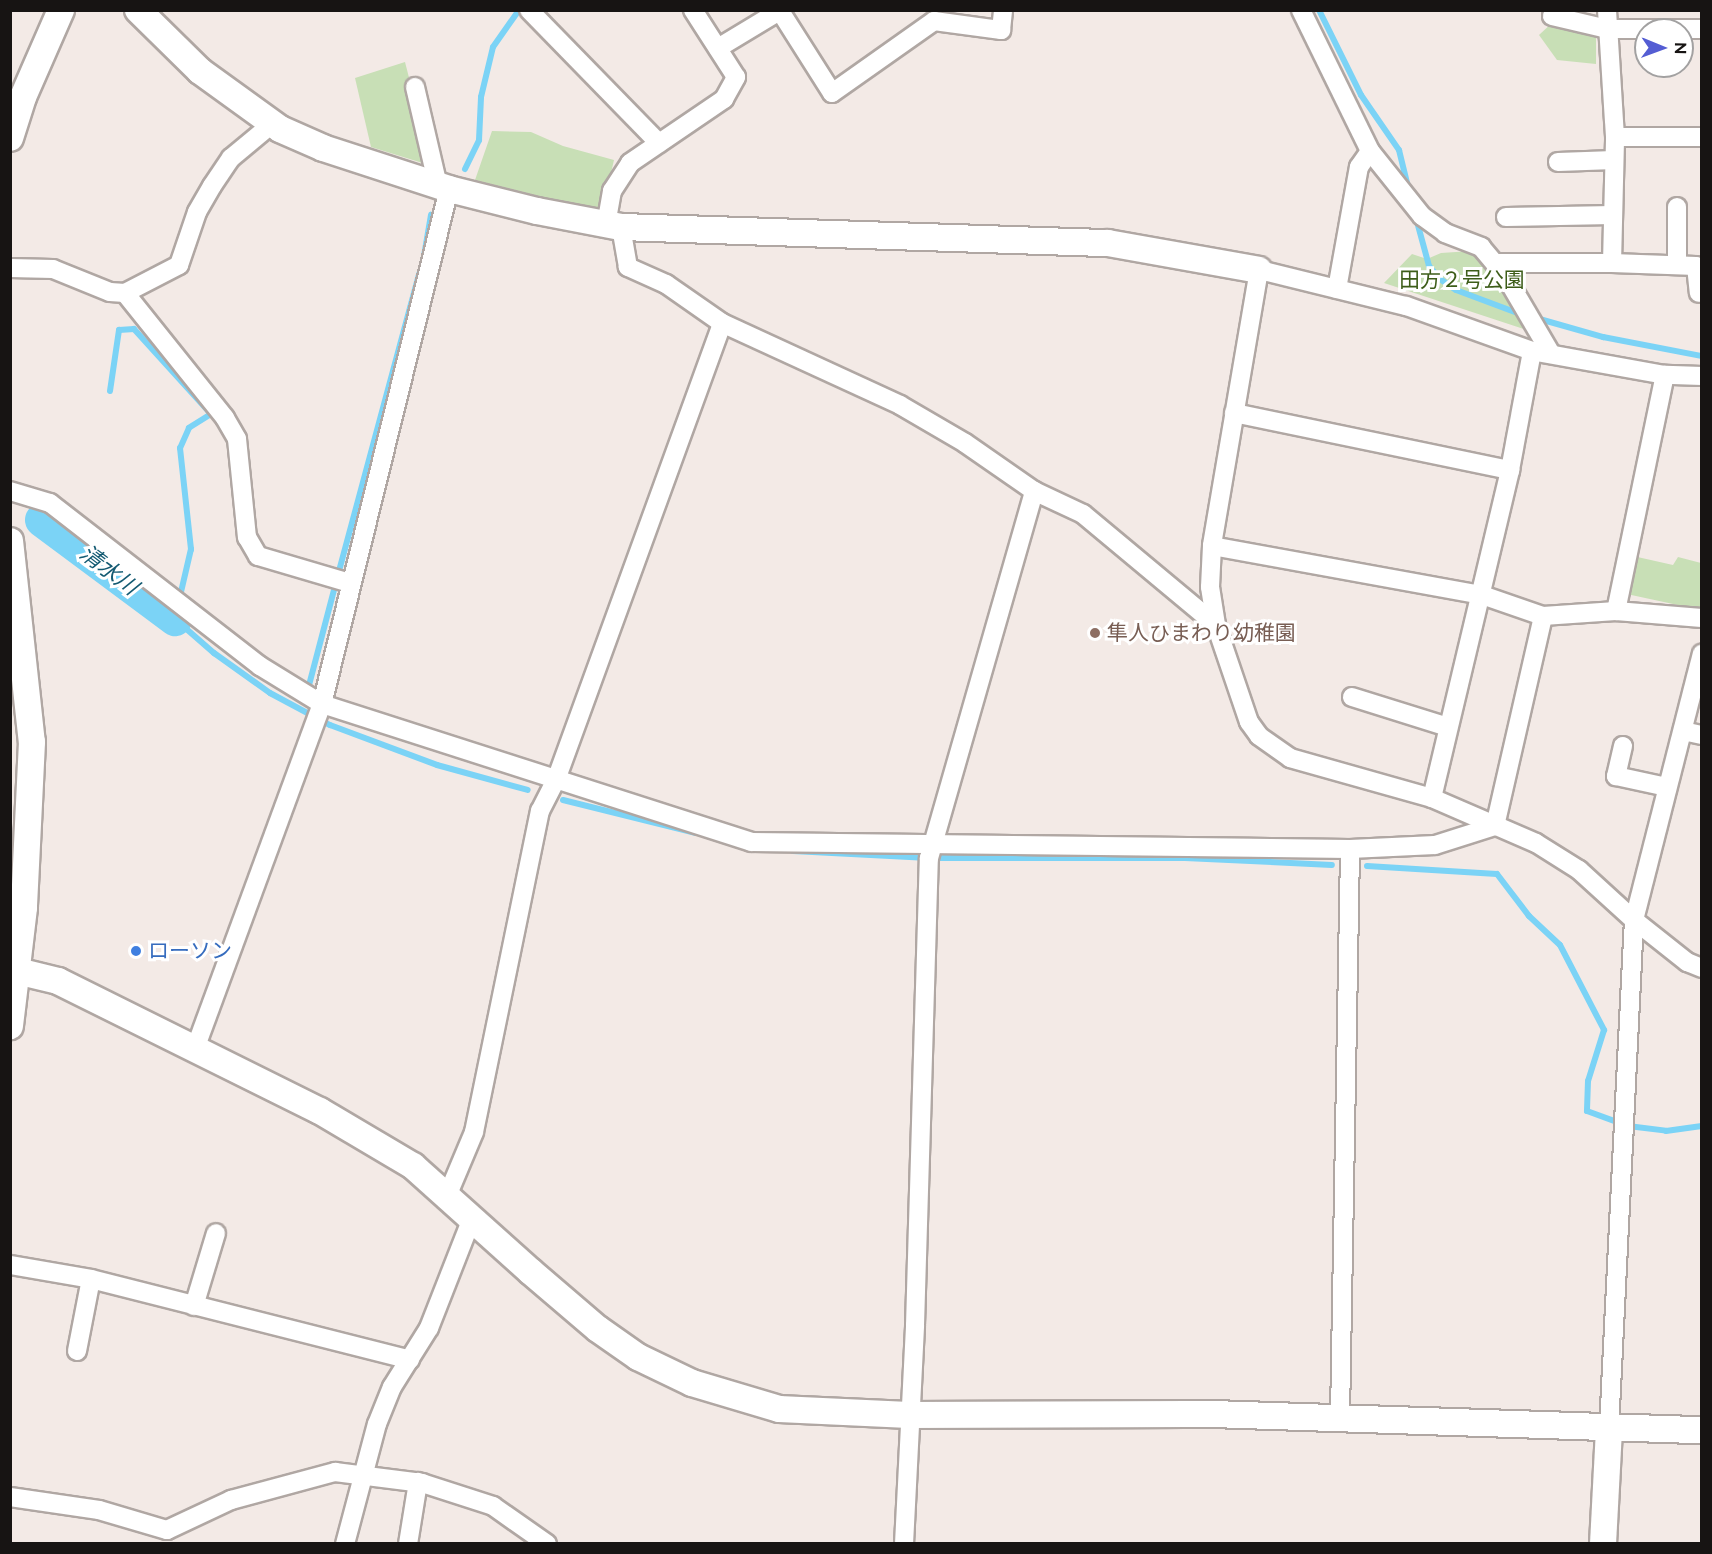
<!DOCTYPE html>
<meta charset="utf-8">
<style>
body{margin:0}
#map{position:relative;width:1712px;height:1554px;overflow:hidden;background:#f3eae6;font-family:Raleway,"Noto Sans JP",sans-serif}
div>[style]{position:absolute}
.green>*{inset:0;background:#c8dfb6}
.stream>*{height:6px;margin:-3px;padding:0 3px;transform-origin:3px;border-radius:3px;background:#7bd3f6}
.river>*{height:34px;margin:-17px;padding:0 17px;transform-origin:17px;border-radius:17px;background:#7bd3f6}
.roads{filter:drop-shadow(2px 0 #b0a7a3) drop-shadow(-2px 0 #b0a7a3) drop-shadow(0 2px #b0a7a3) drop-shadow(0 -2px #b0a7a3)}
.street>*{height:18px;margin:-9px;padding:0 9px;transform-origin:9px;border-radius:9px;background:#fff}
.secondary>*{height:26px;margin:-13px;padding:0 13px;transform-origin:13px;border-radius:13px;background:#fff}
.dots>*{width:16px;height:16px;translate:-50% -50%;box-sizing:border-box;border:3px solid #fff;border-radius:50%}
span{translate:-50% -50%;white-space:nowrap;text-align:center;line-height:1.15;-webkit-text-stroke:6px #fff;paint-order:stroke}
.park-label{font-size:21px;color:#3d5d19}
.education-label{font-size:21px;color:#785e54}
.left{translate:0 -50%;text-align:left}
.shop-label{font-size:21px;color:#366cbe}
.water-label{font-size:22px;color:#135a72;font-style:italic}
.frame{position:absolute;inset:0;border:12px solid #171413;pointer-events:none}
.north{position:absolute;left:1634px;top:18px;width:60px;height:60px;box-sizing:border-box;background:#fff;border:2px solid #a2a1a1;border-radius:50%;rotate:91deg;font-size:16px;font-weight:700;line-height:24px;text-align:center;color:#171413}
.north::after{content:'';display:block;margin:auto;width:21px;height:27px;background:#545dd3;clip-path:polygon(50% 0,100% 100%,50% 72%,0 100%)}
</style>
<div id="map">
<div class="green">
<i style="clip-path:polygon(1553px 22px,1580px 25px,1596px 36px,1596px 64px,1557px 60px,1539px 35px)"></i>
<i style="clip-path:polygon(405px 62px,416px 105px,429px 165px,371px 147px,355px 78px)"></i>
<i style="clip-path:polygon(492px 131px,531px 132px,563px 146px,614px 160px,602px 212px,475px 180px)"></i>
<i style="clip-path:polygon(1471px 251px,1501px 279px,1530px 331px,1384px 283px,1412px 254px,1427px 259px,1441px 253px)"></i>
<i style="clip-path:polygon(1633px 556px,1673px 565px,1678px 557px,1701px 563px,1701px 610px,1622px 593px)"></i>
</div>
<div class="stream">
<i style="left:1319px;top:10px;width:95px;rotate:63.7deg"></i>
<i style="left:1361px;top:95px;width:67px;rotate:55.4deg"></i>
<i style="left:1399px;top:150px;width:42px;rotate:76.3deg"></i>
<i style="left:465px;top:169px;width:32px;rotate:-64deg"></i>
<i style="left:479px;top:140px;width:43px;rotate:-87.3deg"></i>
<i style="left:481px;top:97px;width:51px;rotate:-76.5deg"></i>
<i style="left:493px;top:47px;width:45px;rotate:-54.9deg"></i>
<i style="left:1416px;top:218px;width:50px;rotate:74.8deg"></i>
<i style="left:1429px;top:266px;width:17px;rotate:50deg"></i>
<i style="left:1440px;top:279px;width:19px;rotate:35deg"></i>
<i style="left:1456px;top:290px;width:72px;rotate:20.5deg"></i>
<i style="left:424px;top:256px;width:42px;rotate:-80.3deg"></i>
<i style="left:1536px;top:318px;width:70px;rotate:15.8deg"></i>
<i style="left:1603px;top:337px;width:101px;rotate:10.9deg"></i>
<i style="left:110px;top:391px;width:62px;rotate:-81.6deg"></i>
<i style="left:119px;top:330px;width:15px;rotate:-4deg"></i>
<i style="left:134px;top:329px;width:115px;rotate:47.8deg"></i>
<i style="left:211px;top:414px;width:26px;rotate:148deg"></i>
<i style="left:189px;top:428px;width:22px;rotate:114deg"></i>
<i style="left:180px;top:448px;width:102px;rotate:83.8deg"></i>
<i style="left:191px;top:549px;width:44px;rotate:103.1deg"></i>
<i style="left:339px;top:571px;width:308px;rotate:-74.9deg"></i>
<i style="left:176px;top:616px;width:3px;rotate:108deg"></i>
<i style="left:175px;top:619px;width:52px;rotate:41.1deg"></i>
<i style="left:214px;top:653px;width:69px;rotate:35.5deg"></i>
<i style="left:270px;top:693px;width:68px;rotate:28.1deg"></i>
<i style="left:330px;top:725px;width:114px;rotate:20.5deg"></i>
<i style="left:437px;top:765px;width:94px;rotate:15.4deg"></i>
<i style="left:308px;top:689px;width:106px;rotate:-75.3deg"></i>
<i style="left:563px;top:800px;width:136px;rotate:14deg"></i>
<i style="left:793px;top:851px;width:136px;rotate:2.9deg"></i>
<i style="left:929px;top:858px;width:256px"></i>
<i style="left:1185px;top:858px;width:147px;rotate:2.7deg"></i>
<i style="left:1367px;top:866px;width:130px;rotate:3.5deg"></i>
<i style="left:1497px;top:874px;width:53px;rotate:52.7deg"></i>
<i style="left:1529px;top:916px;width:42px;rotate:43.1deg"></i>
<i style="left:1560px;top:945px;width:96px;rotate:62.6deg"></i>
<i style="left:1604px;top:1030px;width:53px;rotate:107.4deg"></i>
<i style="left:1588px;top:1081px;width:30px;rotate:92deg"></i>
<i style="left:1587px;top:1111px;width:44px;rotate:20.1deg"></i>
<i style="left:1628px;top:1126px;width:38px;rotate:7deg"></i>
<i style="left:1666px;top:1131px;width:36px;rotate:-8deg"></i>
</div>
<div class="river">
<i style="left:42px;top:520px;width:166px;rotate:36.7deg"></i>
</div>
<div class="roads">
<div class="street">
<i style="left:529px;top:10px;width:186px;rotate:45.7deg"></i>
<i style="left:1301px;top:10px;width:157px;rotate:63.9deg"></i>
<i style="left:1370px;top:151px;width:83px;rotate:51.3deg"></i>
<i style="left:1422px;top:216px;width:29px;rotate:36deg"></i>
<i style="left:1445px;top:233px;width:39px;rotate:21deg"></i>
<i style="left:1481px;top:247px;width:39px;rotate:50deg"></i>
<i style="left:1506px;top:277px;width:87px;rotate:59.6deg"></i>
<i style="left:780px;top:11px;width:97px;rotate:57.6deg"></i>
<i style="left:832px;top:93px;width:125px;rotate:-35.2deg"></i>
<i style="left:934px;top:21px;width:68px;rotate:7.7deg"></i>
<i style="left:1001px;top:30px;width:20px;rotate:-84deg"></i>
<i style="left:1552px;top:16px;width:57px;rotate:13.3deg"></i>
<i style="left:1607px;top:29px;width:95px"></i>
<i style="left:718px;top:48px;width:74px;rotate:-31.1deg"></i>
<i style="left:415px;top:87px;width:102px;rotate:76.9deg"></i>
<i style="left:1615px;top:137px;width:87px"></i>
<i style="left:1558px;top:162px;width:56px;rotate:-2deg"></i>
<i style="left:1506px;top:217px;width:107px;rotate:-1.1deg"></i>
<i style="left:606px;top:225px;width:35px;rotate:-80deg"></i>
<i style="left:612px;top:191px;width:33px;rotate:-57deg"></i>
<i style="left:630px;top:163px;width:114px;rotate:-34.2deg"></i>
<i style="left:724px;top:99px;width:25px;rotate:-61deg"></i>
<i style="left:736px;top:77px;width:80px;rotate:-122.7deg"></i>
<i style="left:1495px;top:263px;width:117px"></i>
<i style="left:1612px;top:263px;width:126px;rotate:-88.6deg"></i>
<i style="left:1615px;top:137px;width:127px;rotate:-93.6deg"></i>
<i style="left:1612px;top:263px;width:84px;rotate:2deg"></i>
<i style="left:1696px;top:266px;width:27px;rotate:84deg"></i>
<i style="left:1677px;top:265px;width:58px;rotate:-90deg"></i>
<i style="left:10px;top:268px;width:43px;rotate:1.3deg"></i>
<i style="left:53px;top:269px;width:61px;rotate:22deg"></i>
<i style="left:110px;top:292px;width:15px;rotate:4deg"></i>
<i style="left:125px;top:293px;width:61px;rotate:-27.4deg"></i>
<i style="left:179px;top:265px;width:56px;rotate:-71.2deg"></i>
<i style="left:197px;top:212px;width:30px;rotate:-60deg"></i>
<i style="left:212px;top:186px;width:34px;rotate:-56deg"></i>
<i style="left:231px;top:158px;width:53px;rotate:-39.7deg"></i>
<i style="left:1337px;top:289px;width:124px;rotate:-79.8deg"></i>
<i style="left:1359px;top:167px;width:19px;rotate:-55deg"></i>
<i style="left:125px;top:293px;width:160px;rotate:51.3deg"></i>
<i style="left:225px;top:418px;width:24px;rotate:60deg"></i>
<i style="left:237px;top:439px;width:99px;rotate:84.2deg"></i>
<i style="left:247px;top:537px;width:22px;rotate:60deg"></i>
<i style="left:258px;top:556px;width:96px;rotate:16.4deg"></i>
<i style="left:722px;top:323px;width:196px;rotate:24.7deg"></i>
<i style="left:900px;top:405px;width:75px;rotate:30.3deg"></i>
<i style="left:965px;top:443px;width:84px;rotate:34.8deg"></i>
<i style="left:1702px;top:376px;width:37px;rotate:-178deg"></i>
<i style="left:1665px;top:375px;width:135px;rotate:-169.8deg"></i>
<i style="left:1532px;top:351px;width:134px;rotate:-160.3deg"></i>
<i style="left:1406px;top:306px;width:151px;rotate:-166.2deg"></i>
<i style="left:1259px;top:270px;width:280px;rotate:99.7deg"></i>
<i style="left:1212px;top:546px;width:41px;rotate:92.8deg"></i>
<i style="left:1210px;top:587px;width:38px;rotate:81deg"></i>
<i style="left:1216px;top:625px;width:102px;rotate:71.2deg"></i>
<i style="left:1249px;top:722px;width:17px;rotate:54deg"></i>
<i style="left:1259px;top:736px;width:38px;rotate:35deg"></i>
<i style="left:1290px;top:758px;width:148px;rotate:15.7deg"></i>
<i style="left:1432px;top:798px;width:113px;rotate:23.4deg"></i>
<i style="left:1536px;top:843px;width:51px;rotate:32.1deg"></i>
<i style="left:1579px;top:870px;width:74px;rotate:42.3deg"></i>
<i style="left:1634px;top:920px;width:68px;rotate:38.4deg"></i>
<i style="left:1687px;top:962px;width:16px;rotate:22deg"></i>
<i style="left:1234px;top:413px;width:282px;rotate:11.7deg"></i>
<i style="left:10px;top:491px;width:42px;rotate:16.7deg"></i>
<i style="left:50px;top:503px;width:266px;rotate:37.8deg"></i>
<i style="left:260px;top:666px;width:73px;rotate:31.5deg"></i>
<i style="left:322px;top:704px;width:451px;rotate:17.8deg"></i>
<i style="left:751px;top:842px;width:599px;rotate:0.67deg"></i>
<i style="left:1350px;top:849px;width:85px;rotate:-2.7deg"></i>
<i style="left:1435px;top:845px;width:63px;rotate:-17.6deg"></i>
<i style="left:1495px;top:826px;width:215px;rotate:-77.1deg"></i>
<i style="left:1212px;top:546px;width:274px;rotate:10.3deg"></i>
<i style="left:1482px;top:595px;width:65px;rotate:19deg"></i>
<i style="left:1543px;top:616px;width:73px;rotate:-3.9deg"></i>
<i style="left:1616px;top:611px;width:86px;rotate:4.7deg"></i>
<i style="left:1616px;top:611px;width:241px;rotate:-78.3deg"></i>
<i style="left:1352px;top:697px;width:101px;rotate:17.4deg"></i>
<i style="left:1683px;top:731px;width:19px;rotate:12deg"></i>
<i style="left:1623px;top:746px;width:31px;rotate:103deg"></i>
<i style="left:1616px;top:776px;width:52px;rotate:12.2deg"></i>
<i style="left:1432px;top:798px;width:337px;rotate:-76.6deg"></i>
<i style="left:1510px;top:470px;width:121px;rotate:-79.5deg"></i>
<i style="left:195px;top:1049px;width:368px;rotate:-69.8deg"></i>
<i style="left:322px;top:704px;width:530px;rotate:-76.15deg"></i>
<i style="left:448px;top:1194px;width:67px;rotate:-67.2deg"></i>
<i style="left:474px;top:1132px;width:328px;rotate:-78.4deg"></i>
<i style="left:540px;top:811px;width:35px;rotate:-63deg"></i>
<i style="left:556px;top:780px;width:486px;rotate:-70deg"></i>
<i style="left:722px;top:323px;width:68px;rotate:-145.1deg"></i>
<i style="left:666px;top:284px;width:42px;rotate:-155.9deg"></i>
<i style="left:628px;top:267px;width:41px;rotate:-99.9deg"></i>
<i style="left:10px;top:1265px;width:82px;rotate:9.8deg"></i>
<i style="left:91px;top:1279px;width:329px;rotate:14.2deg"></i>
<i style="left:194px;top:1306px;width:76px;rotate:-73.2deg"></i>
<i style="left:77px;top:1351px;width:73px;rotate:-79deg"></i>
<i style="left:1340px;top:1417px;width:568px;rotate:-88.99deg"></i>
<i style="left:1609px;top:1429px;width:510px;rotate:-87.19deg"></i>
<i style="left:1634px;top:920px;width:275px;rotate:-75.7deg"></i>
<i style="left:10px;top:1497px;width:90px;rotate:8.3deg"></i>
<i style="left:99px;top:1510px;width:71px;rotate:16.4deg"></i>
<i style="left:167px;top:1530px;width:71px;rotate:-25.1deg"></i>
<i style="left:231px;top:1500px;width:108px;rotate:-15.1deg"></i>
<i style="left:335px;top:1472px;width:88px;rotate:7.2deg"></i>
<i style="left:422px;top:1483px;width:75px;rotate:17.9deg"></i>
<i style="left:493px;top:1506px;width:66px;rotate:35.1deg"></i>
<i style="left:345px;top:1544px;width:124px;rotate:-75.1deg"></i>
<i style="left:377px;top:1424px;width:40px;rotate:-68deg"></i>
<i style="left:392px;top:1387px;width:70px;rotate:-57.9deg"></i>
<i style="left:429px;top:1328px;width:118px;rotate:-68.6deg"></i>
<i style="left:408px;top:1544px;width:63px;rotate:-80.8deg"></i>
<i style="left:904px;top:1544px;width:219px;rotate:-87.1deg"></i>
<i style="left:915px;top:1325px;width:467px;rotate:-88.3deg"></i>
<i style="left:929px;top:858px;width:382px;rotate:-74deg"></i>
<i style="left:1034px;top:491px;width:54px;rotate:25.1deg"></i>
<i style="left:1083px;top:514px;width:173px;rotate:39.8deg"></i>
</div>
<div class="secondary">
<i style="left:138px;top:10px;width:87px;rotate:44.5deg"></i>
<i style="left:200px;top:71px;width:99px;rotate:35.9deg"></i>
<i style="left:280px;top:129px;width:47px;rotate:23.8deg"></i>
<i style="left:323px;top:148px;width:133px;rotate:18deg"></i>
<i style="left:449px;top:189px;width:91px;rotate:14deg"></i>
<i style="left:537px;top:211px;width:86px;rotate:10.8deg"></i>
<i style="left:621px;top:227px;width:487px;rotate:1.9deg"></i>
<i style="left:1108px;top:243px;width:153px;rotate:10.1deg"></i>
<i style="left:10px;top:138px;width:43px;rotate:-72.4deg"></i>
<i style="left:23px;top:97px;width:95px;rotate:-66.4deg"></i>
<i style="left:10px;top:541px;width:202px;rotate:83.8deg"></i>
<i style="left:32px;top:742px;width:166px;rotate:92.8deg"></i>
<i style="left:24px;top:908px;width:119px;rotate:96.8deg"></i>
<i style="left:17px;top:971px;width:42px;rotate:13.7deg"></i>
<i style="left:58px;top:981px;width:292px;rotate:26.4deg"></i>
<i style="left:320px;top:1111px;width:108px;rotate:30.6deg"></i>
<i style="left:413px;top:1166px;width:157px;rotate:41.9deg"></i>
<i style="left:530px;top:1271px;width:89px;rotate:40.5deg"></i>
<i style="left:598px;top:1329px;width:49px;rotate:35deg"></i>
<i style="left:638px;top:1357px;width:60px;rotate:25.7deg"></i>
<i style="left:692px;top:1383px;width:91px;rotate:16.6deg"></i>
<i style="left:779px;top:1409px;width:130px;rotate:2.6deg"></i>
<i style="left:909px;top:1415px;width:303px;rotate:-0.2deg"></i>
<i style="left:1212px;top:1414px;width:490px;rotate:1.9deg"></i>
<i style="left:1603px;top:1544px;width:115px;rotate:-87deg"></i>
</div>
</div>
<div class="dots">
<i style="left:1095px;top:633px;background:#8d6e63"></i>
<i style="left:136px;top:951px;background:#3f7fe0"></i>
</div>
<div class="park-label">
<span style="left:1462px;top:280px">田方２号公園</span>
</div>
<div class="education-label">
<span class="left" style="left:1107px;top:633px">隼人ひまわり幼稚園</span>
</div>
<div class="shop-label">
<span class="left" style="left:148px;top:951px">ローソン</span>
</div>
<div class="water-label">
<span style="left:109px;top:570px;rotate:37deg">清水川</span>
</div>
<div class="frame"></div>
<div class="north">N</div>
</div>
